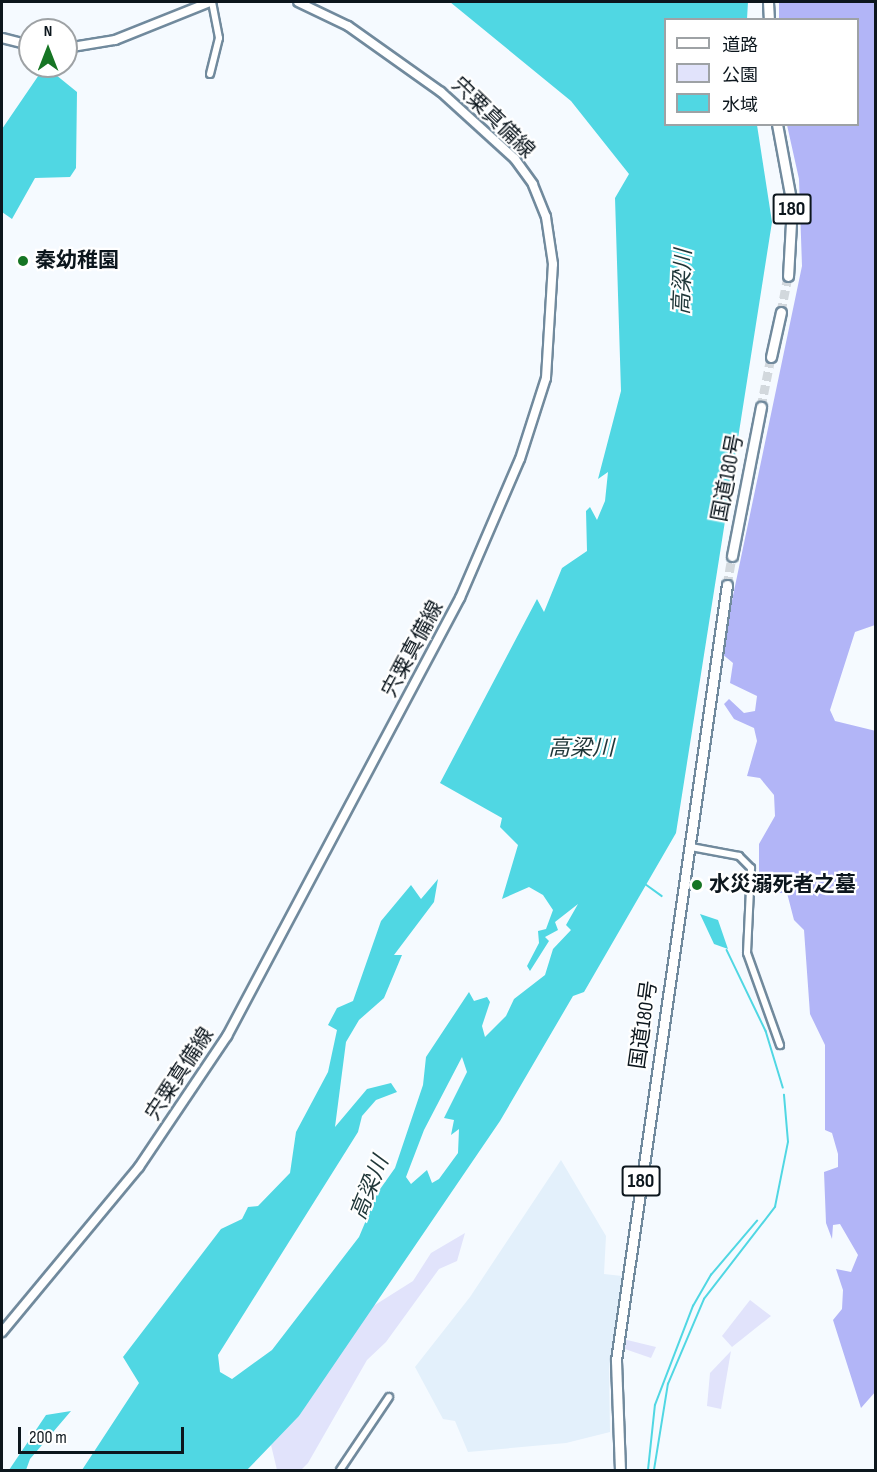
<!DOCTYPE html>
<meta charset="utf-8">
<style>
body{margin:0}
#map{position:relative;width:877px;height:1472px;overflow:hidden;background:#f5faff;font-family:"Sofia Sans Condensed","Noto Sans JP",sans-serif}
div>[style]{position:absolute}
.built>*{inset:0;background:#e3f0fb}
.green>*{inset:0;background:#e1e3fb}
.forest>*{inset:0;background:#b2b5f7}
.water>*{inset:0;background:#50d7e3}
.stream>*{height:1.5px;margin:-0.75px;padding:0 0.75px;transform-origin:0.75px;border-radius:0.75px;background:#50d7e3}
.highway-tunnel>*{height:9px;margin-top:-4.5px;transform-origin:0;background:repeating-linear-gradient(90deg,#d2d8dd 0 9px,transparent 0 13.5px)}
.roads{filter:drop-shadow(2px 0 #718a9d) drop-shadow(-2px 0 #718a9d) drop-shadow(0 2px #718a9d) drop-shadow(0 -2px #718a9d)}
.minor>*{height:6px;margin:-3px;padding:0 3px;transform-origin:3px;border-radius:3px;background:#fff}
.major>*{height:8px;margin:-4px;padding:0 4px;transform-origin:4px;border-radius:4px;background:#fff}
.highway>*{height:9px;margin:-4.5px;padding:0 4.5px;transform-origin:4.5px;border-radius:4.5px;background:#fff}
.dots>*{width:16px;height:16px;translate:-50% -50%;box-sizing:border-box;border:3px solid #fff;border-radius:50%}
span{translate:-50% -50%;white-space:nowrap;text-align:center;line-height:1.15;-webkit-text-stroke:4.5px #fff;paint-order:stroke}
.shield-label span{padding:2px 4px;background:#fff;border:2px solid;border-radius:4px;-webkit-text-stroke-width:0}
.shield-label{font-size:20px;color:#0c161d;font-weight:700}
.street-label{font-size:21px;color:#0c161d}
.poi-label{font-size:21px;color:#0c161d;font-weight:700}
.left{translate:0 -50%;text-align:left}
.water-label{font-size:22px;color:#1f3638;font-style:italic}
.frame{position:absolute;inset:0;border:3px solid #0c161d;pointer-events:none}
.legend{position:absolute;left:664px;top:18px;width:195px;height:108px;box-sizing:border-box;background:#fff;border:2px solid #9ea2a5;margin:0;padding:8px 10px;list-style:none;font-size:18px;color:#0c161d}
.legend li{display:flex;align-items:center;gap:12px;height:30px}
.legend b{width:30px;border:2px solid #9ea2a5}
.north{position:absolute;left:18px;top:18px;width:60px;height:60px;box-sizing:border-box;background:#fff;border:2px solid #9ea2a5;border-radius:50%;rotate:0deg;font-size:16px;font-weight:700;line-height:24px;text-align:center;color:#0c161d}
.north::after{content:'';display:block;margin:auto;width:21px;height:27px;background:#167524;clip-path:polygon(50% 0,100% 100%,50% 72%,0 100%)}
.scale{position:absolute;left:18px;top:1427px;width:166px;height:27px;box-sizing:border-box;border:3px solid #0c161d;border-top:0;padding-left:8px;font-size:18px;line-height:21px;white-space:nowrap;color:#0c161d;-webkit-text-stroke:4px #fff;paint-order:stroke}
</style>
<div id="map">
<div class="built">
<i style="clip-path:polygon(561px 1160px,606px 1236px,604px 1274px,622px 1276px,609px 1369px,610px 1432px,566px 1443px,468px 1452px,455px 1421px,443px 1419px,415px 1367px,470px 1297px)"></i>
</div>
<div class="green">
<i style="clip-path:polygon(465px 1233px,457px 1261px,439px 1269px,386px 1342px,367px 1360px,308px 1463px,301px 1470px,277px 1470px,271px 1445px,299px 1416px,367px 1310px,413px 1281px,431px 1253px)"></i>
<i style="clip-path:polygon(750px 1300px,771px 1316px,732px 1347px,722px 1336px)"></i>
<i style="clip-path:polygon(623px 1339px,656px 1347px,651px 1358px,622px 1348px)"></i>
<i style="clip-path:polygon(731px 1351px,721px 1409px,707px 1406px,710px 1373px)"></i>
</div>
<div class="forest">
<i style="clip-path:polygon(779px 2px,875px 2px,875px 625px,855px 632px,830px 710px,835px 721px,876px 731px,876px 1391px,861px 1408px,833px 1320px,842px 1309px,843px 1290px,836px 1269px,851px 1272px,858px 1255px,840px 1224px,833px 1225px,832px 1239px,826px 1223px,824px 1172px,838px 1167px,838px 1154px,832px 1133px,825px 1130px,825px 1045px,810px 1014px,804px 930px,794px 920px,787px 893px,778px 893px,771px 873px,759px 872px,759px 844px,775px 816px,774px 795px,760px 778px,747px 776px,757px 741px,754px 728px,734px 719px,724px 704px,729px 699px,744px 713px,755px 711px,757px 696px,730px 683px,733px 663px,721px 653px,802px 266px,799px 179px,787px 125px,858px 124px,858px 20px,779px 19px)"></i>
</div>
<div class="water">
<i style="clip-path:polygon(evenodd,450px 2px,748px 2px,747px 19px,666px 20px,666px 124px,757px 125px,772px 222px,676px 833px,584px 992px,573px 996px,500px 1121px,299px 1416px,247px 1470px,82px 1470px,139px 1383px,123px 1357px,221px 1229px,242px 1219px,248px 1207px,258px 1206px,290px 1173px,296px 1132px,328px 1072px,337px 1030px,328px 1025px,337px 1008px,353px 1001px,381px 921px,411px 885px,421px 899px,438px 879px,434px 902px,394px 955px,402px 955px,384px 998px,359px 1020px,346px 1042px,335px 1127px,367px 1089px,391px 1083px,397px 1092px,376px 1100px,362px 1116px,358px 1132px,218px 1355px,220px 1372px,232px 1379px,272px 1350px,359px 1237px,378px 1192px,395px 1168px,423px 1085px,426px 1057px,469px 992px,474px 1001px,487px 997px,490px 1002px,482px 1026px,485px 1037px,506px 1016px,514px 999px,545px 975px,553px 949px,571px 930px,566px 925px,578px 904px,555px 922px,558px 930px,545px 937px,549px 941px,530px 971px,527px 966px,539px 943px,538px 931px,546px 929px,553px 910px,543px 895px,529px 887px,502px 899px,518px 845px,500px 827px,502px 818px,440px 783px,537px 599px,544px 612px,562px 568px,587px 551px,586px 511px,590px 507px,597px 520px,605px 501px,608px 472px,598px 479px,621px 391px,615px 198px,629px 174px,571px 101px,450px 2px,462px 1057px,467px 1072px,444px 1118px,454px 1120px,451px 1135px,459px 1129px,458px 1153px,439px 1179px,432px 1183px,427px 1170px,411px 1184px,406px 1177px,424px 1130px,462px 1057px)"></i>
<i style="clip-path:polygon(45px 66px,77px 92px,76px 168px,70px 177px,35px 178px,12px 219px,2px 212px,2px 129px)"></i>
<i style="clip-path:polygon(700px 914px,718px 920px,728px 949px,714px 944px)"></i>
<i style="clip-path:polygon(71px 1411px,30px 1459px,26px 1470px,9px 1470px,46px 1415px)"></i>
</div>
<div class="stream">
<i style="left:644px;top:883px;width:22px;rotate:36deg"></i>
<i style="left:727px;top:950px;width:90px;rotate:64.3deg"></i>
<i style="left:766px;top:1031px;width:59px;rotate:73.1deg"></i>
<i style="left:648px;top:1470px;width:65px;rotate:-83.9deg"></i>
<i style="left:655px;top:1405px;width:106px;rotate:-69deg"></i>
<i style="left:693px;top:1306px;width:36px;rotate:-60deg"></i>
<i style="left:711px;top:1275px;width:71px;rotate:-49.6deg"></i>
<i style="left:654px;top:1470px;width:87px;rotate:-80.8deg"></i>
<i style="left:668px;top:1384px;width:92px;rotate:-67deg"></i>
<i style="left:704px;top:1299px;width:116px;rotate:-52.3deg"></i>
<i style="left:775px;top:1207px;width:66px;rotate:-78.7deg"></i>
<i style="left:788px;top:1142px;width:47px;rotate:-94.9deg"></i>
</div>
<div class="highway-tunnel">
<i style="left:781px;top:312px;width:37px;rotate:-79deg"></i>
<i style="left:761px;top:407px;width:51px;rotate:-78.7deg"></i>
<i style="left:727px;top:585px;width:29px;rotate:-80deg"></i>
</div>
<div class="roads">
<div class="minor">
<i style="left:210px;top:74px;width:37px;rotate:-76deg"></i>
<i style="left:219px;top:38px;width:37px;rotate:-101deg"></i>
<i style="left:691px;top:847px;width:49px;rotate:10.6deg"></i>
<i style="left:739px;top:856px;width:17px;rotate:45deg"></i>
<i style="left:751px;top:868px;width:85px;rotate:92.7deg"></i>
<i style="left:747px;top:953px;width:98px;rotate:70.3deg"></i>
<i style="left:340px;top:1470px;width:88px;rotate:-56.1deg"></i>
</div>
<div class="major">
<i style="left:2px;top:38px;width:29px;rotate:14deg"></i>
<i style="left:66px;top:48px;width:50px;rotate:-9.3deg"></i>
<i style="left:115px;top:40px;width:102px;rotate:-21.8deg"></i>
<i style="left:2px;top:1332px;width:214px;rotate:-50.3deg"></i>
<i style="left:139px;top:1167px;width:158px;rotate:-56.1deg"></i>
<i style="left:227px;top:1036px;width:496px;rotate:-62deg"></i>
<i style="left:460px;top:598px;width:151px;rotate:-66.7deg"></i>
<i style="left:520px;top:459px;width:85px;rotate:-72.2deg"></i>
<i style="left:546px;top:378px;width:114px;rotate:-86.5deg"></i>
<i style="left:553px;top:264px;width:48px;rotate:-98.5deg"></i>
<i style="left:546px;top:217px;width:35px;rotate:-112deg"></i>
<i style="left:533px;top:184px;width:31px;rotate:-126deg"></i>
<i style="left:515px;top:159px;width:100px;rotate:-137.8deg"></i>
<i style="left:441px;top:92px;width:114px;rotate:-144.6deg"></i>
<i style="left:348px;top:26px;width:55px;rotate:-154.4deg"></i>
</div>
<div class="highway">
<i style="left:768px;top:2px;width:18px;rotate:87deg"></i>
<i style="left:777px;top:124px;width:82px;rotate:79.5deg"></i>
<i style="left:792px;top:205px;width:71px;rotate:93.2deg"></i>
<i style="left:771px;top:357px;width:46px;rotate:-77.5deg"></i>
<i style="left:732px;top:556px;width:152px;rotate:-79deg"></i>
<i style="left:620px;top:1470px;width:110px;rotate:-92.1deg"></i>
<i style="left:616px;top:1360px;width:783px;rotate:-81.85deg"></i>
</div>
</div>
<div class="dots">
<i style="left:23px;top:261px;background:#167524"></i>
<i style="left:697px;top:885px;background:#167524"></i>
</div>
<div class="shield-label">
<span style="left:792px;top:209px">180</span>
<span style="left:641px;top:1181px">180</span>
</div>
<div class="street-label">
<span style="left:493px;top:118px;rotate:44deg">宍粟真備線</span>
<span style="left:728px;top:478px;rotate:-79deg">国道180号</span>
<span style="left:413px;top:649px;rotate:-62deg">宍粟真備線</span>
<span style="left:644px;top:1025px;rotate:-82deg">国道180号</span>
<span style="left:180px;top:1074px;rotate:-57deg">宍粟真備線</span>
</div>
<div class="poi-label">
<span class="left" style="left:35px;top:261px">秦幼稚園</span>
<span class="left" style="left:709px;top:885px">水災溺死者之墓</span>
</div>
<div class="water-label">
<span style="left:683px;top:282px;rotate:-88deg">高梁川</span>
<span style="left:581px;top:749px">高梁川</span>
<span style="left:370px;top:1188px;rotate:-68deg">高梁川</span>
</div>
<div class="frame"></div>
<ul class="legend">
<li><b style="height:8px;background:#fff"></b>道路</li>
<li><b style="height:16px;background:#e1e3fb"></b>公園</li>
<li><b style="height:16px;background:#50d7e3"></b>水域</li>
</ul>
<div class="north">N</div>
<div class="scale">200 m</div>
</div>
